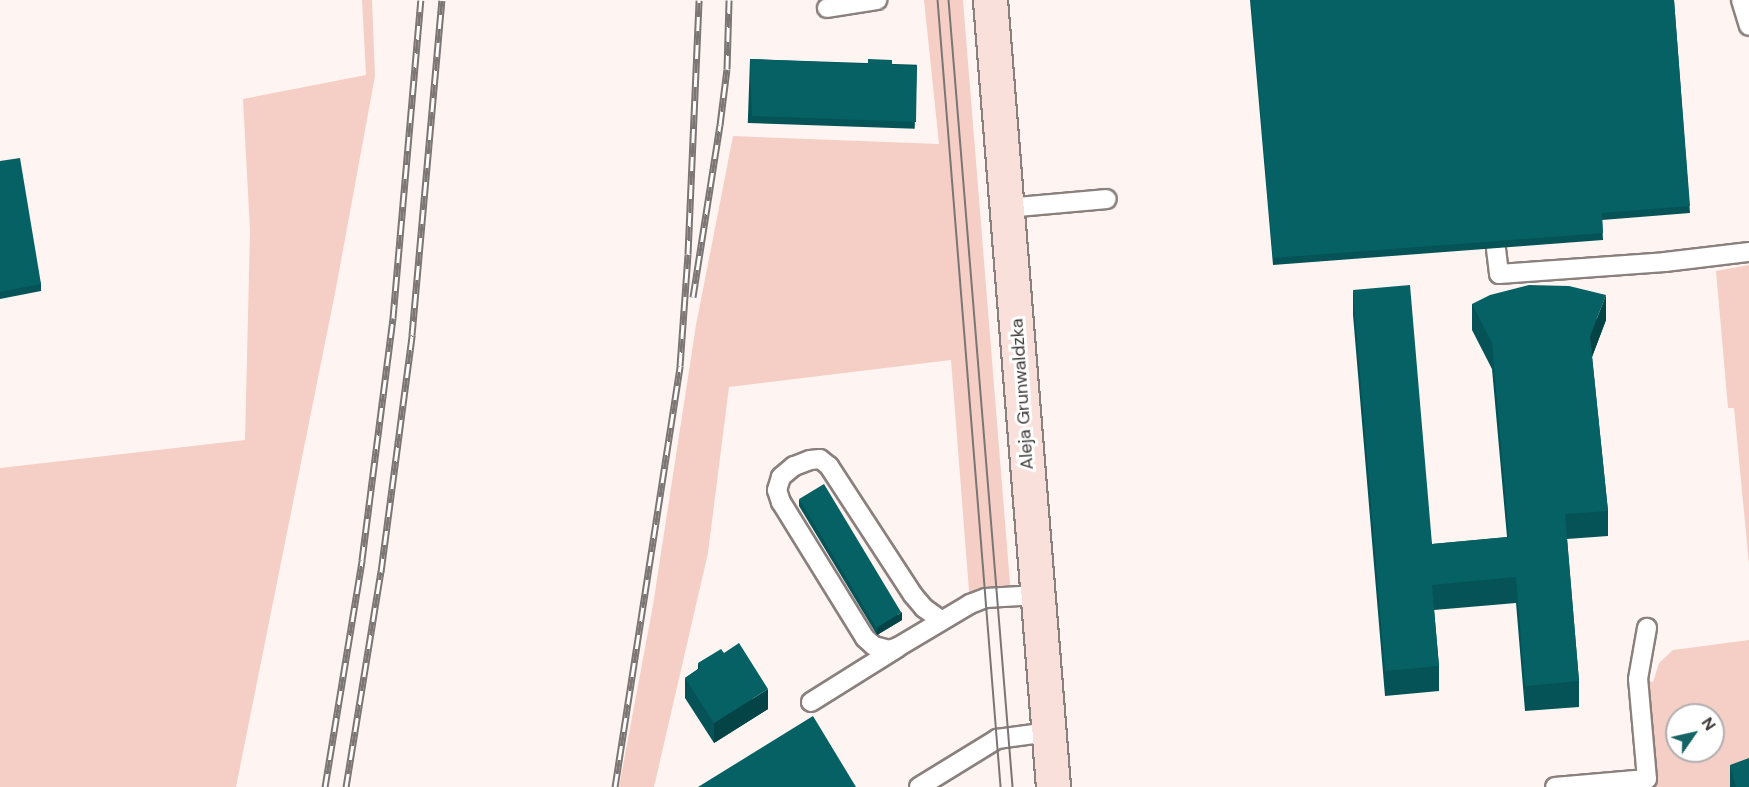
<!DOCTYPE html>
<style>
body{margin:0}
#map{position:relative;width:1749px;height:787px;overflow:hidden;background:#fef5f3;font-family:"DM Sans",sans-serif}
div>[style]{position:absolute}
.green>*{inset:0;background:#f5cfc6}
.roads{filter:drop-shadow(2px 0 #8a807e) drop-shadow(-2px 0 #8a807e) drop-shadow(0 2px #8a807e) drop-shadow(0 -2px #8a807e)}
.lane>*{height:18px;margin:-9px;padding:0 9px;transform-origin:9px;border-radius:9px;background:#fff}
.secondary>*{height:33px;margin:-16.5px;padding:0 16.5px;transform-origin:16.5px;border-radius:16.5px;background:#fae0db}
.tram>*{height:1.5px;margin:-0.75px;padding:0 0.75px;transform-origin:0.75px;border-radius:0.75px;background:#7b7573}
.rail>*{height:7px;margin-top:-3.5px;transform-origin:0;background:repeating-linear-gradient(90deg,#fff 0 14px,#7b7573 0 28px);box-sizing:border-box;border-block:2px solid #7b7573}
.wall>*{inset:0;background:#055356;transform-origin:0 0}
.shaded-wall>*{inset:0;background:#044446}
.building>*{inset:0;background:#066164;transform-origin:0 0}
span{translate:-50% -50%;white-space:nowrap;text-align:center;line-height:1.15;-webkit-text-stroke:6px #fff;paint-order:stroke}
.street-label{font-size:18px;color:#3d3837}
.north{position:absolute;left:1665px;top:703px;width:60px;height:60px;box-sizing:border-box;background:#fff;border:2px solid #b1afaf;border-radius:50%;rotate:56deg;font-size:16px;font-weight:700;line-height:24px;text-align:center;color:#3d3837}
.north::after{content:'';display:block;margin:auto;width:21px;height:27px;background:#146466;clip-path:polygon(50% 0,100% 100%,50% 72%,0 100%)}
</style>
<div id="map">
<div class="green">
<i style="clip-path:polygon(362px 0,372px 0,375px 76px,336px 288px,236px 787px,0 787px,0 468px,245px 440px,250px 231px,243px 99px,366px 75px)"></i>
<i style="clip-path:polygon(924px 0,963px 0,1011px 596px,970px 604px,951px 360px,729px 387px,708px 553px,654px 787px,619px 787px,653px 605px,696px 325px,733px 136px,939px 144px)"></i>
<i style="clip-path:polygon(1749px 265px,1749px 564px,1734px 408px,1728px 408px,1716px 271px)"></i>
<i style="clip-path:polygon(evenodd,1749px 640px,1749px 787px,1555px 787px,1646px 779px,1638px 679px,1653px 682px,1659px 663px,1673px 650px,1749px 640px,1677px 715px,1713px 715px,1713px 751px,1677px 751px,1677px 715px)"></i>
</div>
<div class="roads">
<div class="lane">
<i style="left:1741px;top:0;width:27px;rotate:73deg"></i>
<i style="left:827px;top:8px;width:51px;rotate:-9.1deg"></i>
<i style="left:1007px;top:208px;width:100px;rotate:-5.1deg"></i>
<i style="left:1496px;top:249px;width:25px;rotate:83deg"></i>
<i style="left:1499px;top:274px;width:166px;rotate:-4.1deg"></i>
<i style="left:1665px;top:262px;width:85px;rotate:-6.8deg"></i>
<i style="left:941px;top:620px;width:21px;rotate:-145deg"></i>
<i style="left:924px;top:608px;width:17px;rotate:-130deg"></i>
<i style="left:913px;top:595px;width:154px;rotate:-123.1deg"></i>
<i style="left:829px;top:466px;width:11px;rotate:-142deg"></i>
<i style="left:820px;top:459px;width:10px;rotate:174deg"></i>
<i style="left:810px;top:460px;width:17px;rotate:159deg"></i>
<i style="left:794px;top:466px;width:17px;rotate:140deg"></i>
<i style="left:781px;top:477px;width:14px;rotate:107deg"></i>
<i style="left:777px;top:490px;width:13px;rotate:72deg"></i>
<i style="left:781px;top:502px;width:160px;rotate:58.3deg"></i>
<i style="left:865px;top:638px;width:12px;rotate:42deg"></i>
<i style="left:874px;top:646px;width:16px;rotate:14deg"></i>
<i style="left:890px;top:650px;width:9px;rotate:-21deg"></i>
<i style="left:898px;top:647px;width:84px;rotate:-30.8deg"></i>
<i style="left:970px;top:604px;width:17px;rotate:-21deg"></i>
<i style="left:986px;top:598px;width:51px;rotate:-3.4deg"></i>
<i style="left:811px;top:702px;width:102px;rotate:-32.1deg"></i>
<i style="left:919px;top:787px;width:92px;rotate:-31.6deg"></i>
<i style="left:997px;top:739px;width:52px;rotate:-7.7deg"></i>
<i style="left:1555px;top:787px;width:92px;rotate:-5deg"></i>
<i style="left:1647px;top:779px;width:100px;rotate:-95.1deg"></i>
<i style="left:1638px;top:679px;width:52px;rotate:-80deg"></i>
</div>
<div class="secondary">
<i style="left:990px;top:0;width:790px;rotate:85.42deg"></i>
</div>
</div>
<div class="tram">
<i style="left:938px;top:0;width:790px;rotate:85.42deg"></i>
<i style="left:949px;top:0;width:790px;rotate:85.35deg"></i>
</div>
<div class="rail">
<i style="left:693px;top:297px;width:174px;rotate:-81.1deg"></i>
<i style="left:720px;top:125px;width:56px;rotate:-82.9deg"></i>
<i style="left:727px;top:69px;width:69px;rotate:-88.3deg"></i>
<i style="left:325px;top:787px;width:230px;rotate:-80.7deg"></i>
<i style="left:362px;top:560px;width:244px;rotate:-82.7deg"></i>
<i style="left:393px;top:318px;width:319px;rotate:-85deg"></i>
<i style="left:346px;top:787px;width:218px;rotate:-80.8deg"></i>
<i style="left:381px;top:572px;width:239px;rotate:-82.5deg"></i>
<i style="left:412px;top:335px;width:336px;rotate:-84.9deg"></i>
<i style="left:615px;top:787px;width:426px;rotate:-81.2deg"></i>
<i style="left:680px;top:366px;width:112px;rotate:-85.9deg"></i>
<i style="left:688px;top:254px;width:254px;rotate:-87.5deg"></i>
</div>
<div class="wall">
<i style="clip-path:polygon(1250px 0,1674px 0,1690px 213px,1602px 220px,1603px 240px,1273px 265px)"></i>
<i style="left:750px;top:59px;width:167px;height:64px;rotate:2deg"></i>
<i style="clip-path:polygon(0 161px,41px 284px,41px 291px,0 299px)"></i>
<i style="clip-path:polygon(1353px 290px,1432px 544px,1507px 537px,1492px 369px,1472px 330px,1472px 304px,1606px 320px,1592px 357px,1608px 511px,1608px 536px,1567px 539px,1579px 681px,1579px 707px,1525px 711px,1516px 603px,1434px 610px,1439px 666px,1439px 691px,1385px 696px,1353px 315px)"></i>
<i style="clip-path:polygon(799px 499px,902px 620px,877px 635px,799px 506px)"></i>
<i style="clip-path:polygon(698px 663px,768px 709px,714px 743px,685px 698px,685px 678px,698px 669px)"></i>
<i style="clip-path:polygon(1730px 765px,1749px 787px,1730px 787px)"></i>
</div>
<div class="shaded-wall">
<i style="clip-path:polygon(1606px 295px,1606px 320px,1590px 362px,1590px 336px)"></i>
<i style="clip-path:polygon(902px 612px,902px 620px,877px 635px,877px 628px)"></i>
<i style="clip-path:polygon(768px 689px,768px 709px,714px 743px,714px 723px)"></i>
</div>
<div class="building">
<i style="clip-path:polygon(1251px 0,1674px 0,1690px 206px,1602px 213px,1603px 233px,1273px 258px)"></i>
<i style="clip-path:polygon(750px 59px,868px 64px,868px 59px,892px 60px,892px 65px,917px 66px,916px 122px,752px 116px)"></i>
<i style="clip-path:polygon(20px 158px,41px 284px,0 292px,0 161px)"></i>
<i style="clip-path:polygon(1410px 285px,1432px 544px,1509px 537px,1492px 343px,1472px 304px,1490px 295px,1529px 285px,1569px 286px,1606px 295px,1590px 336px,1608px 511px,1565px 514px,1579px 681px,1525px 686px,1516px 577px,1432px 585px,1439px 666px,1385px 671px,1353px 290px)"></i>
<i style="left:824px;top:484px;width:150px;height:29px;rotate:59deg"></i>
<i style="clip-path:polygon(739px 643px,768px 689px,714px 723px,685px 678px,701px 667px,698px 663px,721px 649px,724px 653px)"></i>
<i style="clip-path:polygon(813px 716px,856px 787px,698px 787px)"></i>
<i style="clip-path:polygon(1749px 758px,1749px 787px,1736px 787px,1730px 765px)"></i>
</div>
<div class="street-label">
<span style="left:1022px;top:394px;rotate:-94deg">Aleja Grunwaldzka</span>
</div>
<div class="north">N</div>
</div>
